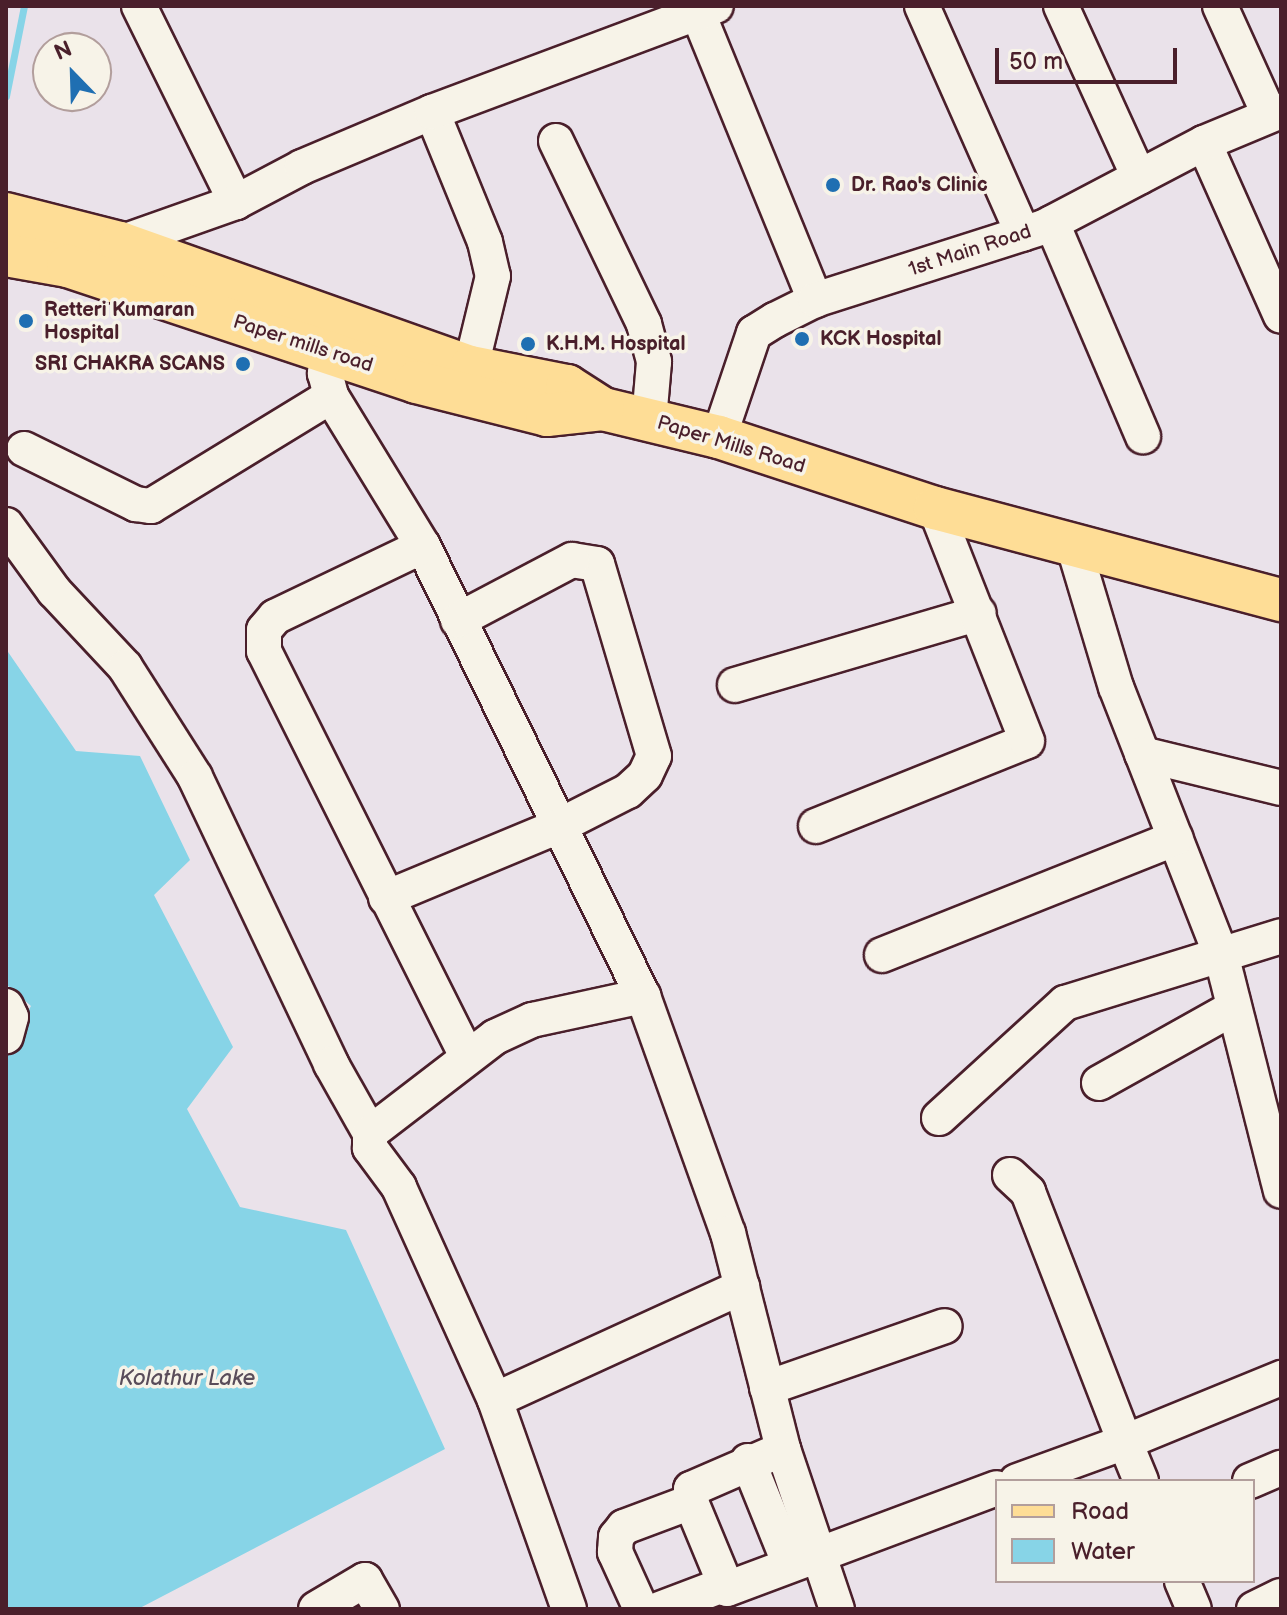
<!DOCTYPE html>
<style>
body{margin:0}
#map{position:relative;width:1287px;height:1615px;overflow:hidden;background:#eae2ea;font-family:"Balsamiq Sans",sans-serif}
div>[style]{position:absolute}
.water>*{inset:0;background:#87d4e7}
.stream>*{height:7px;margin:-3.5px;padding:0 3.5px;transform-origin:3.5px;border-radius:3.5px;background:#87d4e7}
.roads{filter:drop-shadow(2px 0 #4a1f2b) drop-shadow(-2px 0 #4a1f2b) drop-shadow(0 2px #4a1f2b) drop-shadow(0 -2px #4a1f2b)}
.minor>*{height:34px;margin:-17px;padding:0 17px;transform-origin:17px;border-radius:17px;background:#f7f3e8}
.major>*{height:42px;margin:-21px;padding:0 21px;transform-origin:21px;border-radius:21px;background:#fedd96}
.dots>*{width:22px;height:22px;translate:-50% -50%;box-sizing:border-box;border:4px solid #f7f3e8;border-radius:50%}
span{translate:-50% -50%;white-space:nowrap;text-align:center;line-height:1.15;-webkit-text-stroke:7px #f7f3e8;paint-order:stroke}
.poi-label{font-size:20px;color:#4a1f2b;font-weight:700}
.left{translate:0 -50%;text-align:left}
.right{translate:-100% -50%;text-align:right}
.street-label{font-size:20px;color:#4a1f2b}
.water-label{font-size:22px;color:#594c5a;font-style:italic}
.frame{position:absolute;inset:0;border:8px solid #4a1f2b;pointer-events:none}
.legend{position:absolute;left:995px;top:1479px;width:260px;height:104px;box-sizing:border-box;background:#f7f3e8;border:2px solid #b29e9c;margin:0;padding:10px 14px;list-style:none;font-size:24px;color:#4a1f2b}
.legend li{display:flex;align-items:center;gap:16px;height:40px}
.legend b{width:40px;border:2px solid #b29e9c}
.north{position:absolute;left:32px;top:32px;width:80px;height:80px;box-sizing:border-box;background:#f7f3e8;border:2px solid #b29e9c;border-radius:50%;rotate:337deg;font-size:22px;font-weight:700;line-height:32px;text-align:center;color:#4a1f2b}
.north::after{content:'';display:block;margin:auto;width:28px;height:36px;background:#1f6fb2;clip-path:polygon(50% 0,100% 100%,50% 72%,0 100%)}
.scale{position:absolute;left:995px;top:48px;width:182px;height:36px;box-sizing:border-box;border:4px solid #4a1f2b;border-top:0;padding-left:10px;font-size:24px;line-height:28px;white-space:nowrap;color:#4a1f2b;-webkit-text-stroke:6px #f7f3e8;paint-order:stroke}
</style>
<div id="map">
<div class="water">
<i style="clip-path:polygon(6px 649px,76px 751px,140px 756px,190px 860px,154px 895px,233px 1047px,187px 1109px,240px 1207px,346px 1230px,445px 1449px,138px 1609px,6px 1609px,6px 1052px,31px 1006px,6px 984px)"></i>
</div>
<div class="stream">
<i style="left:6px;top:96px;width:92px;rotate:-78.7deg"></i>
</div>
<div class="roads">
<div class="minor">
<i style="left:139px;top:6px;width:219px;rotate:63.7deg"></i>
<i style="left:695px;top:6px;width:318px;rotate:67.8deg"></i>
<i style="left:922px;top:6px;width:249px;rotate:66.1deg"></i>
<i style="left:1061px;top:6px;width:188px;rotate:65.5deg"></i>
<i style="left:1220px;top:6px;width:119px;rotate:65.6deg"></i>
<i style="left:432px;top:112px;width:140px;rotate:67.8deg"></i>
<i style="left:485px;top:242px;width:35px;rotate:77deg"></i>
<i style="left:493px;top:276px;width:94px;rotate:103.6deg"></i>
<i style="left:556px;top:141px;width:203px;rotate:64.3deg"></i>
<i style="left:644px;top:324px;width:39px;rotate:75deg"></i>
<i style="left:654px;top:362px;width:58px;rotate:94.9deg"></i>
<i style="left:1204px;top:143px;width:189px;rotate:66deg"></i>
<i style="left:1052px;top:223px;width:232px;rotate:66.9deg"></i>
<i style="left:120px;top:243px;width:123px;rotate:-19.5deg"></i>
<i style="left:236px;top:202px;width:75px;rotate:-27.9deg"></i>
<i style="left:302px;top:167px;width:141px;rotate:-22.9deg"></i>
<i style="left:432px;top:112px;width:303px;rotate:-20.5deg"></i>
<i style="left:333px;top:354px;width:21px;rotate:113deg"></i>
<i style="left:325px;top:373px;width:24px;rotate:75deg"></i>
<i style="left:331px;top:396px;width:176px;rotate:58.5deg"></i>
<i style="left:423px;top:546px;width:501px;rotate:63.95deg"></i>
<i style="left:643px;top:996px;width:252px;rotate:70.3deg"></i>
<i style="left:728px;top:1233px;width:223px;rotate:75.7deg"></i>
<i style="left:783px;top:1449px;width:169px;rotate:71.4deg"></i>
<i style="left:719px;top:437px;width:110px;rotate:-71.4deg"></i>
<i style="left:754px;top:333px;width:25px;rotate:-32deg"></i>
<i style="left:775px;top:320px;width:45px;rotate:-26.6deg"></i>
<i style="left:815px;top:300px;width:240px;rotate:-17.7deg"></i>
<i style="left:1044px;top:227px;width:181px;rotate:-27.7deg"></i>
<i style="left:1204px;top:143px;width:83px;rotate:-22.6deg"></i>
<i style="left:24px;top:449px;width:125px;rotate:26.2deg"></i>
<i style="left:136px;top:504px;width:15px;rotate:8deg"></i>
<i style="left:151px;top:506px;width:211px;rotate:-31.4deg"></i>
<i style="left:6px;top:525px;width:82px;rotate:54deg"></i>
<i style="left:54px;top:591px;width:104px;rotate:46.9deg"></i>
<i style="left:125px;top:667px;width:130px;rotate:57.5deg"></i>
<i style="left:195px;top:777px;width:318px;rotate:64.6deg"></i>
<i style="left:331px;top:1064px;width:79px;rotate:60.5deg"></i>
<i style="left:1073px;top:544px;width:149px;rotate:73.3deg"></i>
<i style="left:1116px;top:687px;width:291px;rotate:68.6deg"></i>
<i style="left:1222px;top:958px;width:240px;rotate:75.8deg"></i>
<i style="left:423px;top:546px;width:164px;rotate:154.4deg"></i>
<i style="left:275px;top:617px;width:17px;rotate:130deg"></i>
<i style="left:264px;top:630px;width:21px;rotate:90deg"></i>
<i style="left:264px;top:651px;width:454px;rotate:63.4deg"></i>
<i style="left:735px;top:685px;width:254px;rotate:-16.4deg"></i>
<i style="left:1142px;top:754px;width:143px;rotate:13.7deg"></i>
<i style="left:816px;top:826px;width:227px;rotate:-21.9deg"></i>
<i style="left:1027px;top:741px;width:251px;rotate:-111.5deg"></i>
<i style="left:386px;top:898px;width:187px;rotate:-22.6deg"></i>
<i style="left:559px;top:826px;width:77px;rotate:-26.9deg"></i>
<i style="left:628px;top:791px;width:23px;rotate:-43deg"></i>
<i style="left:645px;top:775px;width:21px;rotate:-65deg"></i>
<i style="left:654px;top:756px;width:200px;rotate:-106.5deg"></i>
<i style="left:597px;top:564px;width:25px;rotate:-171deg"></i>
<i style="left:572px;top:560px;width:129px;rotate:152.2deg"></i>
<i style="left:882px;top:955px;width:316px;rotate:-21.7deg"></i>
<i style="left:6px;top:1006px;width:12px;rotate:66deg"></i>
<i style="left:11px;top:1017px;width:20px;rotate:105deg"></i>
<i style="left:1099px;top:1083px;width:154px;rotate:-29.2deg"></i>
<i style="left:939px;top:1118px;width:171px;rotate:-42.4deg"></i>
<i style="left:1065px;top:1003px;width:226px;rotate:-17.2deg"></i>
<i style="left:1010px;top:1175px;width:25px;rotate:43deg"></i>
<i style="left:1028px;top:1192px;width:268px;rotate:68.8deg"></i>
<i style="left:1125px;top:1442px;width:115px;rotate:160.1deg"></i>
<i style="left:767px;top:1388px;width:188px;rotate:-19.2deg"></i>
<i style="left:495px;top:1400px;width:272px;rotate:-24.6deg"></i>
<i style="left:783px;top:1449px;width:100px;rotate:156.5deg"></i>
<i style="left:691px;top:1489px;width:13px;rotate:90deg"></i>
<i style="left:691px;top:1502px;width:94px;rotate:67.5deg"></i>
<i style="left:727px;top:1589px;width:288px;rotate:-20.5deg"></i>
<i style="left:748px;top:1461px;width:112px;rotate:68deg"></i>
<i style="left:1141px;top:1481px;width:42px;rotate:-112.3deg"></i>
<i style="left:1125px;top:1442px;width:169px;rotate:-22.3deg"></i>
<i style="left:1250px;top:1481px;width:34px;rotate:-23deg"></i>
<i style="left:1182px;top:1581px;width:30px;rotate:67deg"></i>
<i style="left:316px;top:1609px;width:57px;rotate:-30.6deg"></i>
<i style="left:365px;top:1580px;width:34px;rotate:60deg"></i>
<i style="left:569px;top:1609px;width:222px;rotate:-109.5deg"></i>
<i style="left:495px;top:1400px;width:234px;rotate:-114.3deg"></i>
<i style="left:399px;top:1187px;width:49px;rotate:-126.6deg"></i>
<i style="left:370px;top:1148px;width:15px;rotate:-90deg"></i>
<i style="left:370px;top:1133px;width:158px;rotate:-37.5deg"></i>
<i style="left:495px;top:1037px;width:41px;rotate:-24.7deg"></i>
<i style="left:532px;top:1020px;width:114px;rotate:-12.2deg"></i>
<i style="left:641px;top:1609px;width:63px;rotate:-114.5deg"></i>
<i style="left:615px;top:1552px;width:15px;rotate:-86deg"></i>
<i style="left:616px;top:1537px;width:13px;rotate:-51deg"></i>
<i style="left:624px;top:1527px;width:72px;rotate:-20.5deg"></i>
<i style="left:660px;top:1609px;width:67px;rotate:-20.9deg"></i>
<i style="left:1254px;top:1609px;width:30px;rotate:-26deg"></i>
</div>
<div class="major">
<i style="left:6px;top:214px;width:118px;rotate:14.3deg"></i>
<i style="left:120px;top:243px;width:372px;rotate:19.5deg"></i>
<i style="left:471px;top:367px;width:98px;rotate:11.2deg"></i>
<i style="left:567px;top:386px;width:43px;rotate:32.6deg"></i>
<i style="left:603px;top:409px;width:119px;rotate:13.6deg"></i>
<i style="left:719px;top:437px;width:227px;rotate:18.2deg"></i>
<i style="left:935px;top:508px;width:358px;rotate:14.9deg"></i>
<i style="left:6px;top:255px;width:63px;rotate:10.1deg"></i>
<i style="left:68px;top:266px;width:367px;rotate:18.4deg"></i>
<i style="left:416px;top:382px;width:135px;rotate:14.1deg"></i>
<i style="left:547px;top:415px;width:56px;rotate:-6.1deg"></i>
</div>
</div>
<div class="dots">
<i style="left:833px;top:185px;background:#1f6fb2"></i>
<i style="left:26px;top:321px;background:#1f6fb2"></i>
<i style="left:802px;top:339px;background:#1f6fb2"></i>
<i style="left:528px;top:344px;background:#1f6fb2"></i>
<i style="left:243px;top:364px;background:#1f6fb2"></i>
</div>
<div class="poi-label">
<span class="left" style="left:851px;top:185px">Dr. Rao's Clinic</span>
<span class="left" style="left:44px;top:322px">Retteri Kumaran<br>Hospital</span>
<span class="left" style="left:820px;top:339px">KCK Hospital</span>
<span class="left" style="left:546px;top:344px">K.H.M. Hospital</span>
<span class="right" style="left:225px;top:364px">SRI CHAKRA SCANS</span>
</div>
<div class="street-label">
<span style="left:970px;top:251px;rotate:-18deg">1st Main Road</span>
<span style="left:303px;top:344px;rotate:18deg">Paper mills road</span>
<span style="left:731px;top:445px;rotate:17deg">Paper Mills Road</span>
</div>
<div class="water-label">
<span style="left:187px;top:1379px">Kolathur Lake</span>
</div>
<div class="frame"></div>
<ul class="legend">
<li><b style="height:10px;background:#fedd96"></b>Road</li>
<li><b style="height:22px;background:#87d4e7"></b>Water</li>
</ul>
<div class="north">N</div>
<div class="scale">50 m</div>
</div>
